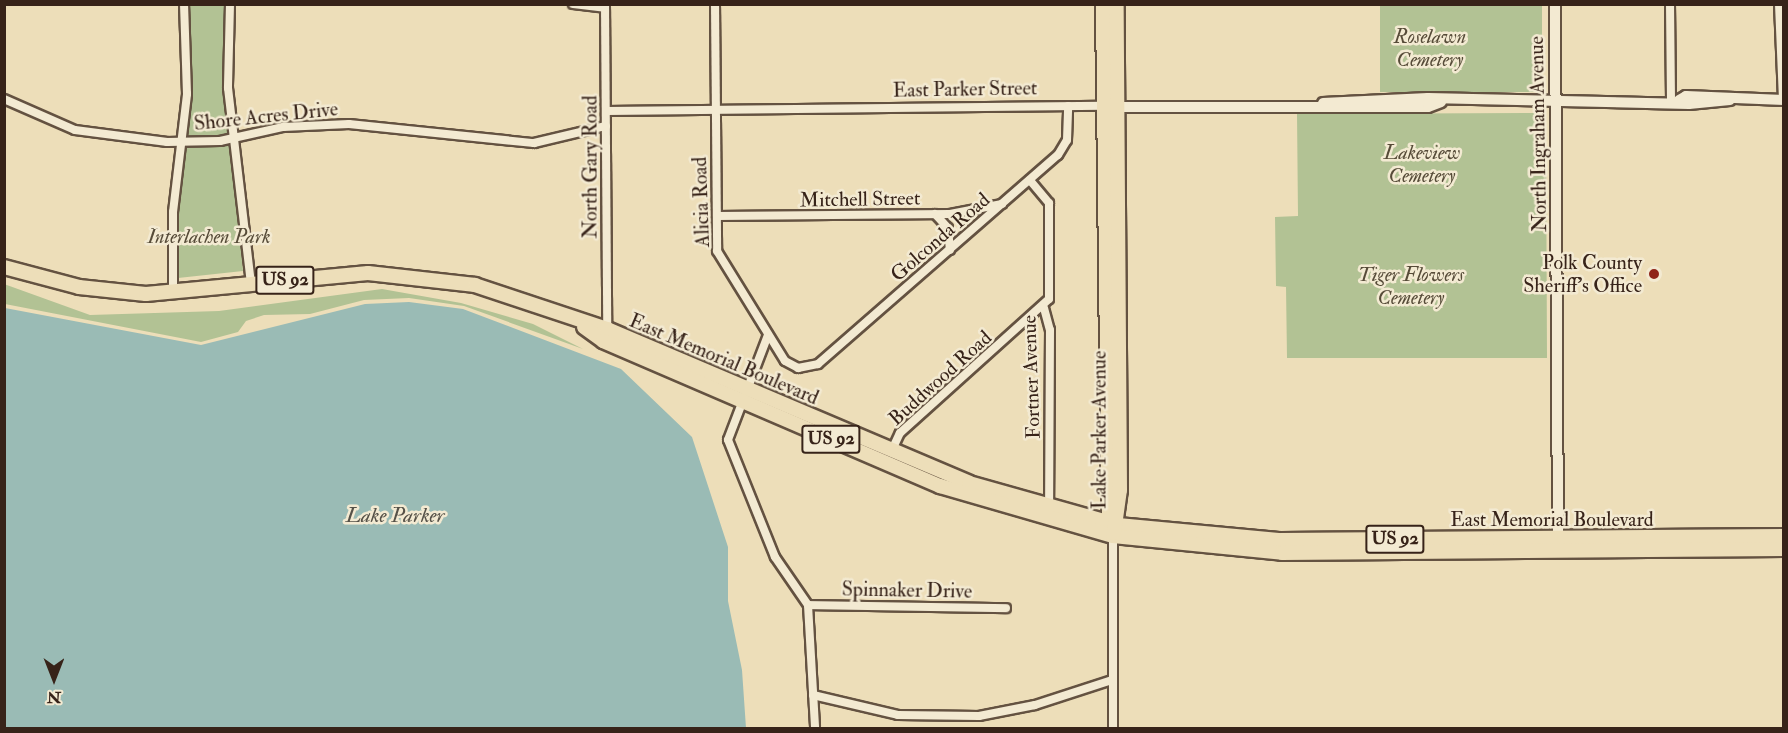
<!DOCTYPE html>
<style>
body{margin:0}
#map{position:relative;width:1788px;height:733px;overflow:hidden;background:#eddeb9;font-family:"IM FELL Double Pica",serif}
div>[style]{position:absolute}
.green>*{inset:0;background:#b2c294;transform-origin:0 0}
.water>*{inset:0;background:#9abbb5}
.roads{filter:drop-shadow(2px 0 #645241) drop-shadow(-2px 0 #645241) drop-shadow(0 2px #645241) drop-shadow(0 -2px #645241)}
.minor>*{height:8px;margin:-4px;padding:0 4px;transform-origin:4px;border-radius:4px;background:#f3ead2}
.tertiary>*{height:10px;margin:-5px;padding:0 5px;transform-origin:5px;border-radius:5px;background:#f3ead2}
.primary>*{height:14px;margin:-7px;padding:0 7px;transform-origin:7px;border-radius:7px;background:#eddeb9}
.dots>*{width:16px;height:16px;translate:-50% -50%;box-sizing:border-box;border:3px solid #f3ead2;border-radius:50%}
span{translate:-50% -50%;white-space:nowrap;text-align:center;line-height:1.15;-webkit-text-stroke:5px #f3ead2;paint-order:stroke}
.shield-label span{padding:2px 4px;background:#f3ead2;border:2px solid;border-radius:4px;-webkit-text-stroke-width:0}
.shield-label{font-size:18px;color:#372319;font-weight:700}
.park-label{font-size:20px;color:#564b38;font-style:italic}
.street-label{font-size:20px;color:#372319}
.poi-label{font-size:20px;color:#372319}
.right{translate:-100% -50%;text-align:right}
.water-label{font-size:21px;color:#555148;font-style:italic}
.frame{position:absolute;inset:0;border:6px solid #372319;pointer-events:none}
.north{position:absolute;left:24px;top:649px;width:60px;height:60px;-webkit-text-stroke:4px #f3ead2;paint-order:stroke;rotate:180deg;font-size:16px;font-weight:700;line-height:24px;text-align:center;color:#372319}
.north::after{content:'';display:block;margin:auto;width:21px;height:27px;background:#372319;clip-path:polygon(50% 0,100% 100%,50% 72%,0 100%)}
</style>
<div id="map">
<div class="green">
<i style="clip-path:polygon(187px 5px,228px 5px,225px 54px,243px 271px,178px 278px,175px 245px,190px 117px)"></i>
<i style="left:1380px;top:5px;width:162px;height:87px"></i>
<i style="clip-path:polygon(1540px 113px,1546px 120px,1547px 358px,1287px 358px,1286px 287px,1276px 286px,1275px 217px,1298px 216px,1297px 114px)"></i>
<i style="clip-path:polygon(4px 284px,90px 315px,219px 311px,382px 289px,461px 303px,533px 324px,583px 349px,464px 306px,409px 298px,364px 300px,310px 314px,264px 315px,246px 321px,238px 332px,201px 342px,5px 304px)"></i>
</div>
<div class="water">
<i style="clip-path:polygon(409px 302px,463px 309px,621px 369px,692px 437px,728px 547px,728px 601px,742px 670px,746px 728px,5px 728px,5px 308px,201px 345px,365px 304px)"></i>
</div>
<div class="roads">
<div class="minor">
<i style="left:230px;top:4px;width:84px;rotate:91.4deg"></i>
<i style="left:228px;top:88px;width:198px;rotate:83.3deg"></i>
<i style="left:573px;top:4px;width:32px;rotate:7deg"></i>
<i style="left:605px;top:4px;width:325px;rotate:89.6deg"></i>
<i style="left:715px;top:4px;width:247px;rotate:89.5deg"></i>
<i style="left:717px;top:251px;width:129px;rotate:58.3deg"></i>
<i style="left:785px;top:361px;width:15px;rotate:28deg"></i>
<i style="left:798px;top:368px;width:20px;rotate:-11deg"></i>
<i style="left:818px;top:364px;width:318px;rotate:-41.1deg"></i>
<i style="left:1058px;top:155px;width:17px;rotate:-59deg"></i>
<i style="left:1067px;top:140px;width:34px;rotate:-88deg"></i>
<i style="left:1670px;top:4px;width:96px;rotate:89.4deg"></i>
<i style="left:1779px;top:4px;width:96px;rotate:87.6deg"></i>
<i style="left:4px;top:99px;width:77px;rotate:23.6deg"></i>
<i style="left:75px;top:130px;width:93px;rotate:7.4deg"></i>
<i style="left:167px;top:142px;width:53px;rotate:-1.1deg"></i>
<i style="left:220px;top:141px;width:65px;rotate:-12.5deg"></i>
<i style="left:283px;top:127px;width:66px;rotate:-2.6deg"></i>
<i style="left:349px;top:124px;width:186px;rotate:5.9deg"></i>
<i style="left:534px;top:143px;width:74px;rotate:-13.3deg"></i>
<i style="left:607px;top:111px;width:496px;rotate:-0.6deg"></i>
<i style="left:935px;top:214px;width:19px;rotate:47deg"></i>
<i style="left:948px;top:228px;width:22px;rotate:85deg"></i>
<i style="left:717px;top:216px;width:233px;rotate:-0.5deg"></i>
<i style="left:950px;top:214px;width:53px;rotate:-10.9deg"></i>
<i style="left:173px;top:294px;width:82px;rotate:-90deg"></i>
<i style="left:173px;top:212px;width:119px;rotate:-83.2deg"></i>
<i style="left:187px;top:94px;width:90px;rotate:-91.9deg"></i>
<i style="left:1044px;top:308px;width:23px;rotate:75deg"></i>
<i style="left:1050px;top:330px;width:179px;rotate:90.3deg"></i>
<i style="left:768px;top:335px;width:112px;rotate:110.9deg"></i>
<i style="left:728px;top:440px;width:126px;rotate:68.1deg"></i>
<i style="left:775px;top:557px;width:58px;rotate:55.5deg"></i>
<i style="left:808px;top:605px;width:123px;rotate:86.7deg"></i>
<i style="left:891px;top:452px;width:21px;rotate:-65deg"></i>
<i style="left:900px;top:433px;width:200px;rotate:-42deg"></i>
<i style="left:1049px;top:299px;width:96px;rotate:-90deg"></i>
<i style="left:1049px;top:203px;width:30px;rotate:-130deg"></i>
<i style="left:1113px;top:536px;width:192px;rotate:90deg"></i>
<i style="left:808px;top:605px;width:198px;rotate:0.9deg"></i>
<i style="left:813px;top:695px;width:87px;rotate:13.2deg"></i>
<i style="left:898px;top:715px;width:81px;rotate:0.7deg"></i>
<i style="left:979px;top:716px;width:57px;rotate:-11.1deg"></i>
<i style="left:1035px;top:705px;width:81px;rotate:-18deg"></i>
</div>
<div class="tertiary">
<i style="left:1555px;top:4px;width:540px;rotate:89.68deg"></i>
<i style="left:1679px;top:100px;width:8px;rotate:-30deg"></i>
<i style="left:1686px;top:96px;width:98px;rotate:2.3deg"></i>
<i style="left:1323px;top:103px;width:105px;rotate:-2.7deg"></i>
<i style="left:1428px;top:98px;width:261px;rotate:1.3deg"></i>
<i style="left:1689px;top:104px;width:41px;rotate:-5.6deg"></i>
<i style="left:1110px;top:107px;width:318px"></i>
<i style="left:1428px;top:107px;width:14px;rotate:-21deg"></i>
</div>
<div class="primary">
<i style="left:1103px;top:4px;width:525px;rotate:89.35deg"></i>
<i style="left:4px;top:267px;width:78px;rotate:14.9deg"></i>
<i style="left:79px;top:287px;width:67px;rotate:6deg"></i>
<i style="left:146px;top:294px;width:223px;rotate:-5.4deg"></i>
<i style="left:368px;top:273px;width:108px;rotate:6.4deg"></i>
<i style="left:475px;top:285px;width:139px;rotate:18.4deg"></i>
<i style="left:607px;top:329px;width:393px;rotate:23deg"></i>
<i style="left:969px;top:483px;width:155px;rotate:15.7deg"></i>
<i style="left:1118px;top:525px;width:164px;rotate:5.3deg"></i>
<i style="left:1281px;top:540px;width:503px;rotate:-0.46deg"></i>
<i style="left:584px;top:327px;width:24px;rotate:36deg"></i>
<i style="left:603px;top:341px;width:367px;rotate:23.3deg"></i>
<i style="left:940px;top:486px;width:180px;rotate:16.1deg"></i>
<i style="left:1113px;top:536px;width:170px;rotate:5.7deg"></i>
<i style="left:1282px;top:553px;width:502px;rotate:-0.46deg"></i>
<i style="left:1114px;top:533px;width:43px;rotate:-82.1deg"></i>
<i style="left:1120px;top:490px;width:486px;rotate:-90.4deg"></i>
</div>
</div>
<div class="dots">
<i style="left:1654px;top:274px;background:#8f2418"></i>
</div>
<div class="shield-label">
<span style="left:285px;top:280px">US 92</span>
<span style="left:831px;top:439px">US 92</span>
<span style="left:1395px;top:539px">US 92</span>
</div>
<div class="park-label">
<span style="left:1430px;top:48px">Roselawn<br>Cemetery</span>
<span style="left:1422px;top:164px">Lakeview<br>Cemetery</span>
<span style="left:209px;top:236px">Interlachen Park</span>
<span style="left:1411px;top:286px">Tiger Flowers<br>Cemetery</span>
</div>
<div class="street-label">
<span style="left:965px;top:89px;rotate:-1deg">East Parker Street</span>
<span style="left:266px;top:116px;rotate:-6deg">Shore Acres Drive</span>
<span style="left:1538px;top:134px;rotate:-91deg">North Ingraham Avenue</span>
<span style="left:590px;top:167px;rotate:-90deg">North Gary Road</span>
<span style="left:860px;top:199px;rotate:-1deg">Mitchell Street</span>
<span style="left:701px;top:202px;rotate:-92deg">Alicia Road</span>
<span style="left:940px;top:237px;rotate:-41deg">Golconda Road</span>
<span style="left:724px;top:359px;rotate:23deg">East Memorial Boulevard</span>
<span style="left:1031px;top:377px;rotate:-92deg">Fortner Avenue</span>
<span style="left:940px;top:378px;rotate:-42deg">Buddwood Road</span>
<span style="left:1099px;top:430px;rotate:-90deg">Lake Parker Avenue</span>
<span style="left:1552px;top:519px">East Memorial Boulevard</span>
<span style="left:907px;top:590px;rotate:1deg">Spinnaker Drive</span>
</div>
<div class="poi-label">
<span class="right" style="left:1642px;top:274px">Polk County<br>Sheriff's Office</span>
</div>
<div class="water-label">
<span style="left:395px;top:516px">Lake Parker</span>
</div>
<div class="frame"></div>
<div class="north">N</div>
</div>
